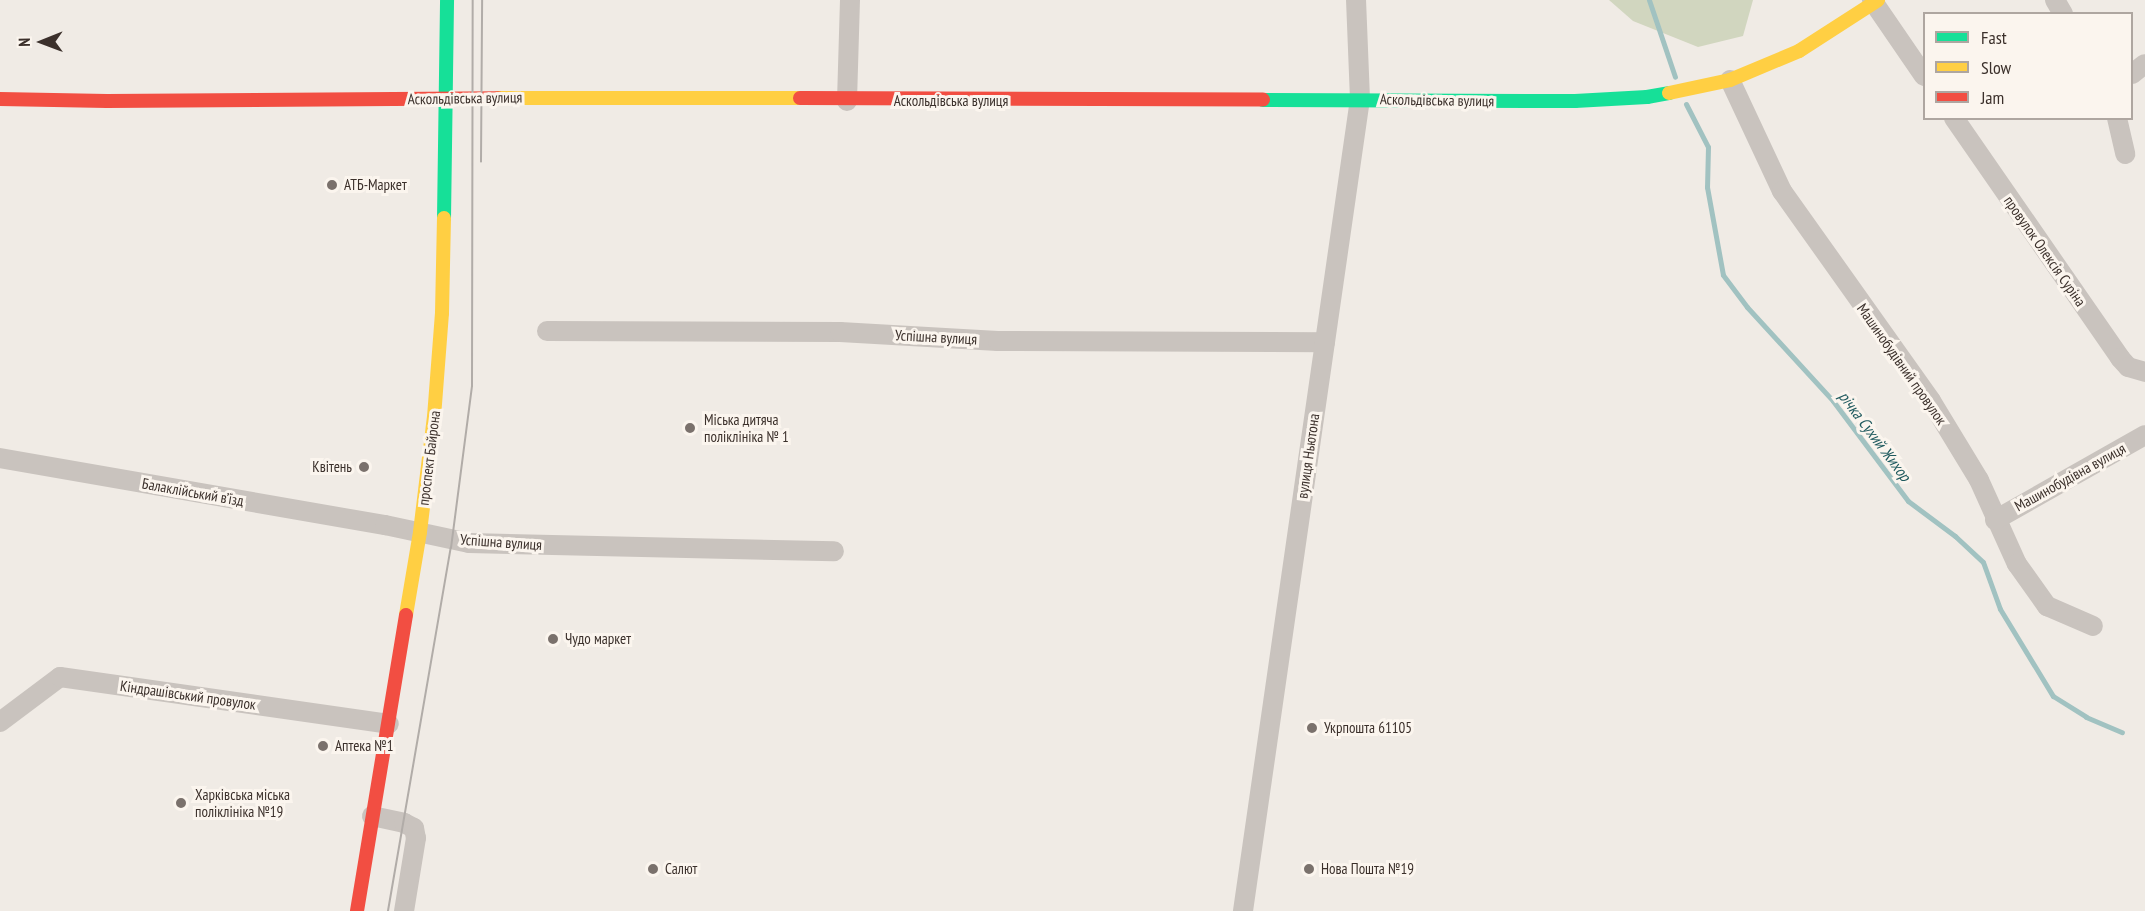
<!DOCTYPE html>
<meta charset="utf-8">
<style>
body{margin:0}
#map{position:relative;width:2145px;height:911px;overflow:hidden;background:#f0ebe5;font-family:"PT Sans Narrow",sans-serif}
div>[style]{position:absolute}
.green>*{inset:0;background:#d1d6bf}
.stream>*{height:5px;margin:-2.5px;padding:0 2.5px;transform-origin:2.5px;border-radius:2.5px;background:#a1c2c1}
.street>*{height:20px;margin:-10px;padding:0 10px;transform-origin:10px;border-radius:10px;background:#c9c3be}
.fast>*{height:14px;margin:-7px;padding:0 7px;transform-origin:7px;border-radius:7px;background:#16e098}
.slow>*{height:14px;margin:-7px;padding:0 7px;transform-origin:7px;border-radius:7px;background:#ffcf43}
.jam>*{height:14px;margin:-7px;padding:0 7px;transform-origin:7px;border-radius:7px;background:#f24e42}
.tram>*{height:1.5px;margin:-0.75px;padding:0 0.75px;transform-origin:0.75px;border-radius:0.75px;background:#b1aca8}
.dots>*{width:16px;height:16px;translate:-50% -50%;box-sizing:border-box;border:3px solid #fbf5ee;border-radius:50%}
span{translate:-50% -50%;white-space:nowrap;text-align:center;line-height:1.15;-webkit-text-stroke:6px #fbf5ee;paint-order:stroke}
.street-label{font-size:15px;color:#3b302b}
.poi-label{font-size:15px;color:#3b302b}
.left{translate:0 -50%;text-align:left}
.right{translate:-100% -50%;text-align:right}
.water-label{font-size:16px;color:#1f5a5e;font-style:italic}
.legend{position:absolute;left:1923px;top:12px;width:210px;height:108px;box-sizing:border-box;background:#fbf5ee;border:2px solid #aea6a0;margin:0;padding:8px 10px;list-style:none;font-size:18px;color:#3b302b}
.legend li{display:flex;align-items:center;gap:12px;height:30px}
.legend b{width:30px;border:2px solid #aea6a0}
.north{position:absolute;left:12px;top:12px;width:60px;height:60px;-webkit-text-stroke:4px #fbf5ee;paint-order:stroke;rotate:269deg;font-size:16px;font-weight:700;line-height:24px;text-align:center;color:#3b302b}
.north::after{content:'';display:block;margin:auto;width:21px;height:27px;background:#3b302b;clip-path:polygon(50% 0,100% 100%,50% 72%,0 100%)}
</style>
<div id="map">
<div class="green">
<i style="clip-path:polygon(1609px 0,1753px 0,1743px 36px,1698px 47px,1633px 21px)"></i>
</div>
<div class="stream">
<i style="left:1649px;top:0;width:81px;rotate:71.3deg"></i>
<i style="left:1686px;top:104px;width:48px;rotate:62.9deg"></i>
<i style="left:1708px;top:147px;width:40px;rotate:91.4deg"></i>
<i style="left:1707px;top:187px;width:89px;rotate:79.7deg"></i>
<i style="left:1723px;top:275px;width:40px;rotate:53deg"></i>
<i style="left:1747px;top:307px;width:127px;rotate:47.5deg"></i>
<i style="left:1833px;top:401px;width:125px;rotate:53.1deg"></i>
<i style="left:1908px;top:501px;width:59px;rotate:36.7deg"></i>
<i style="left:1955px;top:536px;width:38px;rotate:43deg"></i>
<i style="left:1983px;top:562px;width:50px;rotate:70.1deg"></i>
<i style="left:2000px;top:609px;width:102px;rotate:58.7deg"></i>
<i style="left:2053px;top:696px;width:39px;rotate:32deg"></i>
<i style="left:2086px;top:717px;width:39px;rotate:23deg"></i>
</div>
<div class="street">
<i style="left:1872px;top:0;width:92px;rotate:55.6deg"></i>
<i style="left:2055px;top:0;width:16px;rotate:60deg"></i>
<i style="left:2132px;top:74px;width:16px;rotate:-38deg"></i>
<i style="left:1730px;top:80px;width:123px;rotate:64.9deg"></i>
<i style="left:1782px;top:191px;width:257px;rotate:54.6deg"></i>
<i style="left:1931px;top:401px;width:92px;rotate:58.7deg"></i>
<i style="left:1979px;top:480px;width:92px;rotate:65.7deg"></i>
<i style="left:2017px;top:564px;width:52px;rotate:54.5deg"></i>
<i style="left:2047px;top:606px;width:50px;rotate:23.5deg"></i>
<i style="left:847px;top:101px;width:101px;rotate:-88.3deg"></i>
<i style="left:1954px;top:118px;width:292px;rotate:55.3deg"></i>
<i style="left:2120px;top:358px;width:12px;rotate:48deg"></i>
<i style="left:2128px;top:367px;width:18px;rotate:16deg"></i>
<i style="left:2117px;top:118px;width:37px;rotate:77deg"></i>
<i style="left:547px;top:331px;width:293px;rotate:0.2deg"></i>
<i style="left:840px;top:332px;width:158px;rotate:3.3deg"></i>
<i style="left:998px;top:341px;width:327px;rotate:0.2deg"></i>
<i style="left:0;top:458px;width:391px;rotate:9.9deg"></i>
<i style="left:385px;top:525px;width:86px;rotate:12.1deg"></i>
<i style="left:469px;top:543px;width:365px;rotate:1.3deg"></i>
<i style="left:1995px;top:520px;width:172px;rotate:-29.5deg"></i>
<i style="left:0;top:722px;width:75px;rotate:-36.9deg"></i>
<i style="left:60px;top:677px;width:332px;rotate:8.1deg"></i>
<i style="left:372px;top:816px;width:33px;rotate:12deg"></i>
<i style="left:404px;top:823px;width:11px;rotate:27deg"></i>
<i style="left:414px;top:828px;width:10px;rotate:79deg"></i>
<i style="left:416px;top:838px;width:74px;rotate:99.3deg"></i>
<i style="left:1243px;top:911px;width:820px;rotate:-81.8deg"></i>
<i style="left:1360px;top:99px;width:99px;rotate:-92.3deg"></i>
</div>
<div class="fast">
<i style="left:1263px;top:100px;width:312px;rotate:0.2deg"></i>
<i style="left:1575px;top:101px;width:72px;rotate:-3.2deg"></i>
<i style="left:1647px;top:97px;width:22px;rotate:-10deg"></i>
<i style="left:444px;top:218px;width:218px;rotate:-89.2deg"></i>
</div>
<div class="slow">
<i style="left:1669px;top:93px;width:62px;rotate:-12deg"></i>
<i style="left:1730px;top:80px;width:75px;rotate:-22.8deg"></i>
<i style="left:1799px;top:51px;width:94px;rotate:-32.8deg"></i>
<i style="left:498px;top:98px;width:302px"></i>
<i style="left:406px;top:615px;width:84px;rotate:-80.4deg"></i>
<i style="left:420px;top:532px;width:116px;rotate:-83.1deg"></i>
<i style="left:434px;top:417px;width:104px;rotate:-85.6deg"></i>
<i style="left:442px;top:313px;width:95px;rotate:-88.8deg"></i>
</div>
<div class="jam">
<i style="left:800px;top:98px;width:463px;rotate:0.2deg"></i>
<i style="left:0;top:99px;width:107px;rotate:1.1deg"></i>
<i style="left:107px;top:101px;width:391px;rotate:-0.4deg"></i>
<i style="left:357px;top:911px;width:300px;rotate:-80.6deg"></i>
</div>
<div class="tram">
<i style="left:481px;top:162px;width:162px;rotate:-89.6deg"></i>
<i style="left:388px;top:911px;width:368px;rotate:-80.2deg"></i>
<i style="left:451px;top:548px;width:163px;rotate:-82.6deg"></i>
<i style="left:472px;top:386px;width:386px;rotate:-89.9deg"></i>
</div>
<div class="dots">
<i style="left:332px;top:185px;background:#7a716c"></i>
<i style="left:690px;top:428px;background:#7a716c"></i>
<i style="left:364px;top:467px;background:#7a716c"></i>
<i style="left:553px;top:639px;background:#7a716c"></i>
<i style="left:1312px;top:728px;background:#7a716c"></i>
<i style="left:323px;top:746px;background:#7a716c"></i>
<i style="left:181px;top:803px;background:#7a716c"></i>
<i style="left:653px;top:869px;background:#7a716c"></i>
<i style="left:1309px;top:869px;background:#7a716c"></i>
</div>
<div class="street-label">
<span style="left:465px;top:98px;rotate:-1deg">Аскольдівська вулиця</span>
<span style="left:1437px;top:100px;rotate:1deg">Аскольдівська вулиця</span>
<span style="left:951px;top:101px">Аскольдівська вулиця</span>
<span style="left:2045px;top:251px;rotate:55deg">провулок Олексія Суріна</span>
<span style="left:936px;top:337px;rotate:3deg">Успішна вулиця</span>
<span style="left:1902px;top:364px;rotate:55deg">Машинобудівний провулок</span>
<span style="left:1308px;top:456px;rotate:-82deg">вулиця Ньютона</span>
<span style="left:429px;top:458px;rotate:-83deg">проспект Байрона</span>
<span style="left:2070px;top:477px;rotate:-29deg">Машинобудівна вулиця</span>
<span style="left:193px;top:492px;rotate:10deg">Балаклійський в’їзд</span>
<span style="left:501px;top:542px;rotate:4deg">Успішна вулиця</span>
<span style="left:188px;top:695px;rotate:8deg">Кіндрашівський провулок</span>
</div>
<div class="poi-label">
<span class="left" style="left:344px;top:185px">АТБ-Маркет</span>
<span class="left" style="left:704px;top:428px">Міська дитяча<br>поліклініка № 1</span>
<span class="right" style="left:352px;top:467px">Квітень</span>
<span class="left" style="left:565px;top:639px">Чудо маркет</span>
<span class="left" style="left:1324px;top:728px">Укрпошта 61105</span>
<span class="left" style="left:335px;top:746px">Аптека №1</span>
<span class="left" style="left:195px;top:803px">Харківська міська<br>поліклініка №19</span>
<span class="left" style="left:665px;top:869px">Салют</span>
<span class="left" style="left:1321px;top:869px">Нова Пошта №19</span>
</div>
<div class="water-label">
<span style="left:1875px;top:436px;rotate:53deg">річка Сухий Жихор</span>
</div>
<ul class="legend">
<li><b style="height:8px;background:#16e098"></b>Fast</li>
<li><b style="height:8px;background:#ffcf43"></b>Slow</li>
<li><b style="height:8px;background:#f24e42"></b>Jam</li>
</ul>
<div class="north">N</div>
</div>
